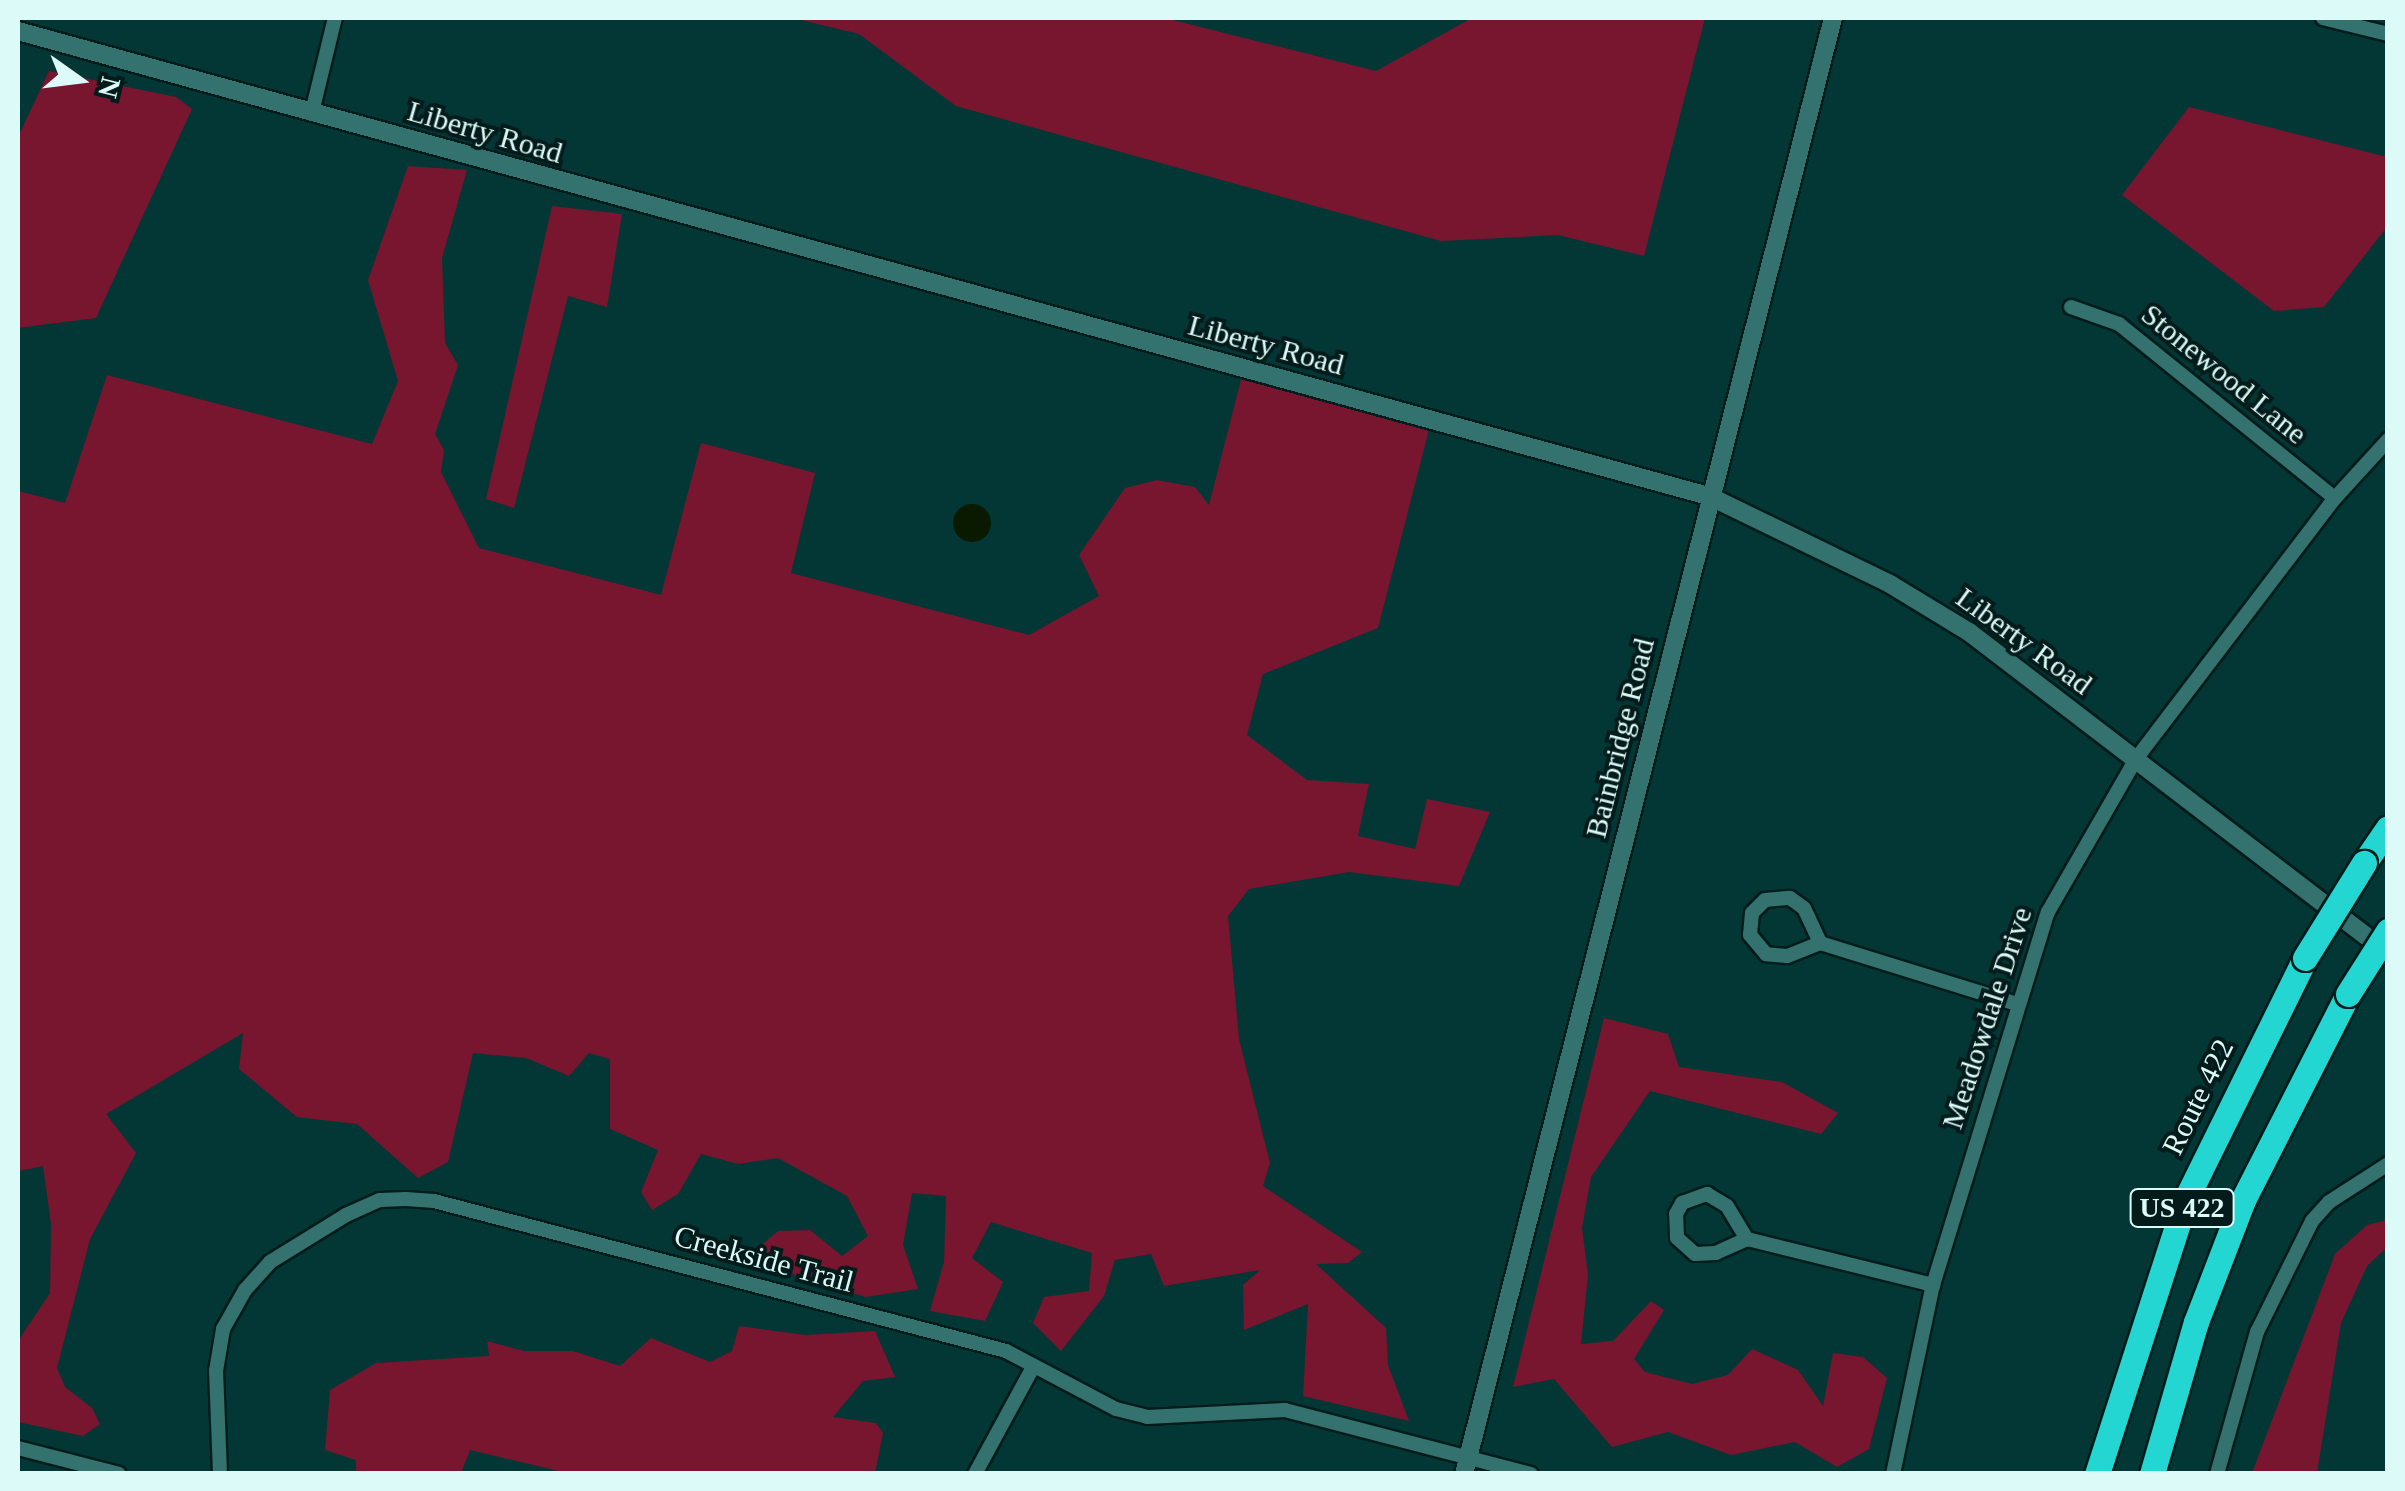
<!DOCTYPE html>
<style>
body{margin:0}
#map{position:relative;width:2405px;height:1491px;overflow:hidden;background:#033735;font-family:"Times New Roman",serif}
div>[style]{position:absolute}
.green>*{inset:0;background:#78152f}
.water>*{inset:0;background:#0a1a00}
.round{border-radius:50%}
.roads{filter:drop-shadow(2px 0 #001c1b) drop-shadow(-2px 0 #001c1b) drop-shadow(0 2px #001c1b) drop-shadow(0 -2px #001c1b)}
.minor>*{height:14px;margin:-7px;padding:0 7px;transform-origin:7px;border-radius:7px;background:#34726f}
.tertiary>*{height:18px;margin:-9px;padding:0 9px;transform-origin:9px;border-radius:9px;background:#34726f}
.motorway>*{height:25px;margin:-12.5px;padding:0 12.5px;transform-origin:12.5px;border-radius:12.5px;background:#23d6d1}
.bridges{filter:drop-shadow(2px 0 #001c1b) drop-shadow(-2px 0 #001c1b) drop-shadow(0 2px #001c1b) drop-shadow(0 -2px #001c1b)}
.motorway-bridge>*{height:25px;margin:-12.5px;padding:0 12.5px;transform-origin:12.5px;border-radius:12.5px;background:#23d6d1}
span{translate:-50% -50%;white-space:nowrap;text-align:center;line-height:1.15;-webkit-text-stroke:8px #031c1b;paint-order:stroke}
.shield-label span{padding:2px 8px;background:#031c1b;border:2px solid;border-radius:8px;-webkit-text-stroke-width:0}
.shield-label{font-size:28px;color:#dcfaf8;font-weight:700}
.street-label{font-size:30px;color:#dcfaf8}
.frame{position:absolute;inset:0;border:20px solid #dcfaf8;pointer-events:none}
.north{position:absolute;left:30px;top:30px;width:100px;height:100px;-webkit-text-stroke:8px #031c1b;paint-order:stroke;rotate:104deg;font-size:28px;font-weight:700;line-height:40px;text-align:center;color:#dcfaf8}
.north::after{content:'';display:block;margin:auto;width:35px;height:45px;background:#dcfaf8;clip-path:polygon(50% 0,100% 100%,50% 72%,0 100%)}
</style>
<div id="map">
<div class="green">
<i style="clip-path:polygon(793px 18px,1165px 18px,1376px 71px,1472px 18px,1705px 18px,1644px 256px,1558px 235px,1441px 241px,956px 106px,859px 34px)"></i>
<i style="clip-path:polygon(49px 71px,176px 97px,192px 109px,96px 318px,18px 328px,18px 137px)"></i>
<i style="clip-path:polygon(2189px 107px,2387px 157px,2387px 227px,2324px 307px,2274px 311px,2122px 195px)"></i>
<i style="clip-path:polygon(408px 166px,467px 170px,442px 258px,445px 343px,458px 365px,435px 434px,444px 450px,441px 472px,479px 548px,661px 595px,701px 443px,815px 473px,791px 573px,1029px 635px,1099px 596px,1079px 555px,1125px 488px,1157px 480px,1195px 487px,1209px 505px,1244px 368px,1432px 418px,1378px 628px,1263px 674px,1247px 735px,1307px 780px,1369px 784px,1358px 836px,1415px 849px,1427px 799px,1490px 812px,1459px 886px,1349px 872px,1249px 889px,1228px 916px,1239px 1039px,1270px 1163px,1263px 1186px,1362px 1252px,1348px 1263px,1316px 1264px,1386px 1328px,1388px 1365px,1409px 1421px,1303px 1396px,1308px 1304px,1244px 1330px,1243px 1285px,1260px 1270px,1164px 1286px,1151px 1254px,1115px 1260px,1104px 1296px,1061px 1351px,1033px 1323px,1044px 1297px,1089px 1291px,1092px 1253px,991px 1222px,972px 1258px,1003px 1282px,985px 1321px,930px 1311px,944px 1262px,946px 1196px,912px 1193px,903px 1245px,918px 1289px,866px 1297px,798px 1277px,756px 1250px,778px 1231px,810px 1230px,842px 1256px,868px 1236px,847px 1196px,778px 1158px,738px 1164px,701px 1154px,678px 1194px,652px 1210px,641px 1192px,658px 1150px,610px 1129px,610px 1059px,589px 1053px,569px 1076px,526px 1058px,473px 1053px,448px 1162px,418px 1178px,357px 1124px,297px 1117px,239px 1069px,243px 1033px,106px 1114px,136px 1153px,90px 1239px,57px 1368px,65px 1387px,92px 1408px,100px 1424px,83px 1436px,18px 1422px,18px 1341px,50px 1293px,51px 1224px,43px 1166px,19px 1171px,18px 1177px,18px 491px,65px 503px,107px 375px,372px 444px,398px 381px,368px 280px)"></i>
<i style="clip-path:polygon(552px 206px,622px 214px,607px 307px,568px 296px,514px 508px,486px 499px)"></i>
<i style="clip-path:polygon(1604px 1018px,1668px 1034px,1679px 1067px,1782px 1082px,1838px 1113px,1821px 1134px,1650px 1091px,1591px 1177px,1582px 1228px,1588px 1275px,1581px 1344px,1613px 1341px,1651px 1301px,1664px 1310px,1634px 1359px,1645px 1372px,1692px 1384px,1728px 1375px,1752px 1349px,1798px 1370px,1823px 1406px,1833px 1353px,1863px 1357px,1887px 1378px,1869px 1449px,1837px 1467px,1795px 1442px,1731px 1455px,1668px 1432px,1612px 1447px,1554px 1379px,1513px 1387px)"></i>
<i style="clip-path:polygon(2387px 1220px,2387px 1247px,2367px 1266px,2341px 1323px,2317px 1473px,2252px 1473px,2335px 1254px,2367px 1225px)"></i>
<i style="clip-path:polygon(739px 1326px,805px 1335px,875px 1331px,895px 1377px,863px 1381px,833px 1417px,876px 1423px,883px 1433px,875px 1473px,567px 1473px,470px 1450px,461px 1473px,356px 1474px,356px 1460px,325px 1450px,330px 1390px,376px 1363px,489px 1356px,487px 1341px,524px 1351px,573px 1351px,620px 1366px,651px 1338px,710px 1362px,732px 1351px)"></i>
</div>
<div class="water">
<i class="round" style="left:953px;top:504px;width:38px;height:38px"></i>
</div>
<div class="roads">
<div class="minor">
<i style="left:2323px;top:18px;width:67px;rotate:13.8deg"></i>
<i style="left:312px;top:112px;width:97px;rotate:-76.3deg"></i>
<i style="left:2071px;top:307px;width:51px;rotate:19.5deg"></i>
<i style="left:2119px;top:324px;width:277px;rotate:38.9deg"></i>
<i style="left:1820px;top:943px;width:35px;rotate:158deg"></i>
<i style="left:1787px;top:956px;width:21px;rotate:-175deg"></i>
<i style="left:1766px;top:954px;width:25px;rotate:-130deg"></i>
<i style="left:1750px;top:935px;width:22px;rotate:-85deg"></i>
<i style="left:1752px;top:913px;width:18px;rotate:-45deg"></i>
<i style="left:1765px;top:900px;width:25px;rotate:-5deg"></i>
<i style="left:1790px;top:898px;width:17px;rotate:36deg"></i>
<i style="left:1804px;top:908px;width:38px;rotate:65deg"></i>
<i style="left:1820px;top:943px;width:206px;rotate:17.2deg"></i>
<i style="left:1747px;top:1239px;width:34px;rotate:156deg"></i>
<i style="left:1716px;top:1253px;width:21px;rotate:177deg"></i>
<i style="left:1695px;top:1254px;width:24px;rotate:-138deg"></i>
<i style="left:1677px;top:1238px;width:24px;rotate:-92deg"></i>
<i style="left:1676px;top:1214px;width:13px;rotate:-61deg"></i>
<i style="left:1682px;top:1203px;width:27px;rotate:-20deg"></i>
<i style="left:1707px;top:1194px;width:23px;rotate:31deg"></i>
<i style="left:1727px;top:1206px;width:39px;rotate:59deg"></i>
<i style="left:1747px;top:1239px;width:192px;rotate:13.9deg"></i>
<i style="left:18px;top:1448px;width:104px;rotate:14.4deg"></i>
<i style="left:220px;top:1474px;width:103px;rotate:-92.2deg"></i>
<i style="left:216px;top:1371px;width:43px;rotate:-80.5deg"></i>
<i style="left:223px;top:1329px;width:45px;rotate:-60.6deg"></i>
<i style="left:245px;top:1290px;width:38px;rotate:-48deg"></i>
<i style="left:270px;top:1262px;width:89px;rotate:-31.7deg"></i>
<i style="left:346px;top:1215px;width:37px;rotate:-24deg"></i>
<i style="left:380px;top:1200px;width:26px;rotate:-2deg"></i>
<i style="left:406px;top:1199px;width:28px;rotate:4deg"></i>
<i style="left:434px;top:1201px;width:591px;rotate:14.69deg"></i>
<i style="left:1006px;top:1351px;width:124px;rotate:27.8deg"></i>
<i style="left:1116px;top:1409px;width:32px;rotate:14deg"></i>
<i style="left:1147px;top:1417px;width:138px;rotate:-2.9deg"></i>
<i style="left:1285px;top:1410px;width:254px;rotate:14.6deg"></i>
<i style="left:975px;top:1474px;width:122px;rotate:-61.5deg"></i>
<i style="left:1893px;top:1474px;width:193px;rotate:-78.1deg"></i>
<i style="left:1933px;top:1285px;width:390px;rotate:-72.9deg"></i>
<i style="left:2048px;top:912px;width:177px;rotate:-60.1deg"></i>
<i style="left:2136px;top:759px;width:328px;rotate:-52.7deg"></i>
<i style="left:2335px;top:498px;width:79px;rotate:-47.6deg"></i>
<i style="left:2217px;top:1474px;width:148px;rotate:-74.3deg"></i>
<i style="left:2257px;top:1332px;width:124px;rotate:-63.6deg"></i>
<i style="left:2312px;top:1221px;width:25px;rotate:-48deg"></i>
<i style="left:2329px;top:1202px;width:70px;rotate:-32.8deg"></i>
</div>
<div class="tertiary">
<i style="left:18px;top:31px;width:1754px;rotate:15.38deg"></i>
<i style="left:1709px;top:496px;width:201px;rotate:25.9deg"></i>
<i style="left:1890px;top:584px;width:92px;rotate:31.3deg"></i>
<i style="left:1969px;top:632px;width:526px;rotate:37.44deg"></i>
<i style="left:1464px;top:1474px;width:1502px;rotate:-75.78deg"></i>
</div>
<div class="motorway">
<i style="left:2364px;top:863px;width:42px;rotate:-55.6deg"></i>
<i style="left:2097px;top:1474px;width:287px;rotate:-72.1deg"></i>
<i style="left:2185px;top:1201px;width:271px;rotate:-63.7deg"></i>
<i style="left:2152px;top:1474px;width:158px;rotate:-73.9deg"></i>
<i style="left:2196px;top:1322px;width:131px;rotate:-68.9deg"></i>
<i style="left:2243px;top:1200px;width:231px;rotate:-63deg"></i>
</div>
</div>
<div class="bridges">
<div class="motorway-bridge">
<i style="left:2305px;top:958px;width:112px;rotate:-58.2deg"></i>
<i style="left:2348px;top:994px;width:75px;rotate:-57.6deg"></i>
</div>
</div>
<div class="shield-label">
<span style="left:2182px;top:1208px">US 422</span>
</div>
<div class="street-label">
<span style="left:485px;top:132px;rotate:16deg">Liberty Road</span>
<span style="left:1266px;top:345px;rotate:15deg">Liberty Road</span>
<span style="left:2224px;top:374px;rotate:39deg">Stonewood Lane</span>
<span style="left:2024px;top:641px;rotate:36deg">Liberty Road</span>
<span style="left:1620px;top:738px;rotate:-76deg">Bainbridge Road</span>
<span style="left:1987px;top:1018px;rotate:-72deg">Meadowdale Drive</span>
<span style="left:2198px;top:1097px;rotate:-64deg">Route 422</span>
<span style="left:764px;top:1259px;rotate:15deg">Creekside Trail</span>
</div>
<div class="frame"></div>
<div class="north">N</div>
</div>
